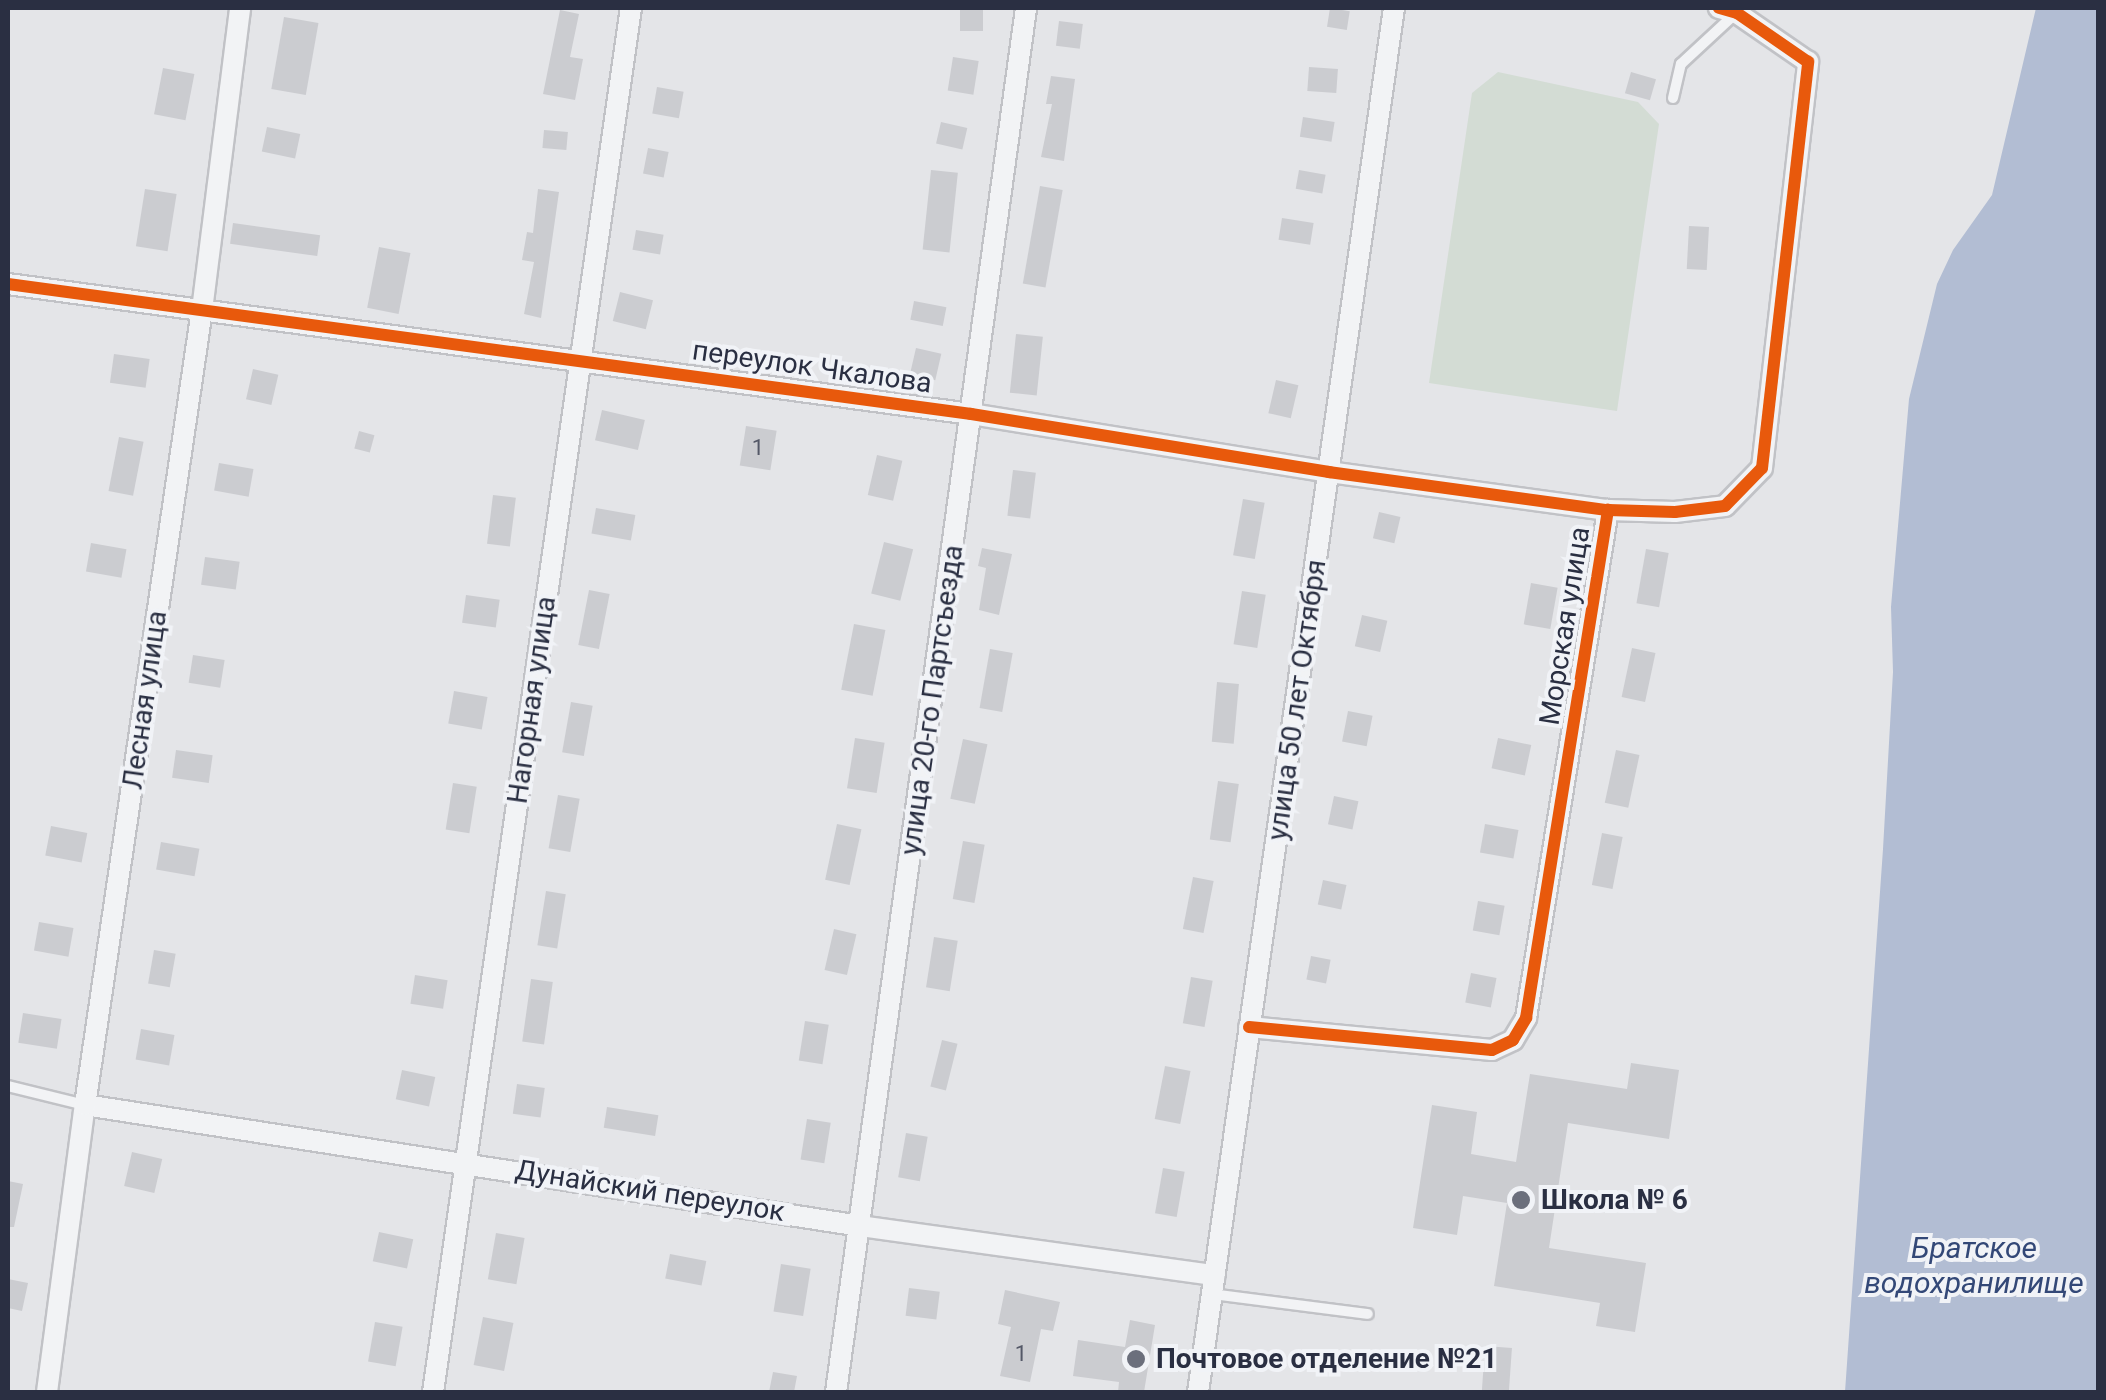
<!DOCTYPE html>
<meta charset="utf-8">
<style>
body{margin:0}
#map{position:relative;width:2106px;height:1400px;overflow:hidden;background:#e4e5e8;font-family:Roboto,sans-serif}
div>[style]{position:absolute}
.green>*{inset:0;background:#d3dcd4}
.water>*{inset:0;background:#b2bdd3}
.building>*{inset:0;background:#cbccd0;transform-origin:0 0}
.roads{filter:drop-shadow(2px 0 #c1c2c6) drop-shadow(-2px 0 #c1c2c6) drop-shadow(0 2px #c1c2c6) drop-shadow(0 -2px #c1c2c6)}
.lane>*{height:10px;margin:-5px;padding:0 5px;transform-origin:5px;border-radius:5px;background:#f2f3f5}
.street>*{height:20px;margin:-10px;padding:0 10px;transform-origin:10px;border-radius:10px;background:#f2f3f5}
.cycleway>*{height:12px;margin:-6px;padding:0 6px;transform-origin:6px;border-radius:6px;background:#e8590c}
.dots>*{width:28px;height:28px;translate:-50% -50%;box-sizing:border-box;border:5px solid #f1f3f7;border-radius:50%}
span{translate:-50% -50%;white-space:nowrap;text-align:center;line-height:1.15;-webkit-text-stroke:8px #f1f3f7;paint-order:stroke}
.number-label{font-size:22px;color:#545867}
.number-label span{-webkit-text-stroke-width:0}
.street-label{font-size:28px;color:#2a2f42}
.poi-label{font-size:28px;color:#2a2f42;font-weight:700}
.left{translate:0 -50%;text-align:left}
.water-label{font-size:30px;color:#334877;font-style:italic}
.frame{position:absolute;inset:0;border:10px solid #2a2f42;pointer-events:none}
</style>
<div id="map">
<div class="green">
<i style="clip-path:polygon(1498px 72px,1638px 102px,1659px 124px,1617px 411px,1429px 383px,1472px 93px)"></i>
</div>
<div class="water">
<i style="clip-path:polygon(2036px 8px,2098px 8px,2098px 1392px,1845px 1392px,1883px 849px,1893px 672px,1891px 607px,1909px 399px,1937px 284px,1953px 250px,1992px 195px)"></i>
</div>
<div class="building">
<i style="left:960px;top:8px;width:23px;height:23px"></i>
<i style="left:1330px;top:8px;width:20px;height:19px;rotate:9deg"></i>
<i style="clip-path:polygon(560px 10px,579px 14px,570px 57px,583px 59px,575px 100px,543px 94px)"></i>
<i style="left:284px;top:17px;width:35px;height:73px;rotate:10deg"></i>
<i style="left:1059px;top:21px;width:24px;height:25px;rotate:7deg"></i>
<i style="left:953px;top:57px;width:26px;height:34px;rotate:9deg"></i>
<i style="left:1309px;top:67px;width:29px;height:24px;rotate:4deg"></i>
<i style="left:163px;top:68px;width:32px;height:47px;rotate:11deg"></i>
<i style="left:1631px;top:72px;width:26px;height:22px;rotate:16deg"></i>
<i style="clip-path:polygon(1051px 76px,1075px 79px,1064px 161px,1041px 157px,1052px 104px,1046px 104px)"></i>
<i style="left:657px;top:87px;width:27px;height:27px;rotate:10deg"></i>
<i style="left:1303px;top:117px;width:32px;height:20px;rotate:9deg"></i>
<i style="left:941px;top:122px;width:27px;height:22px;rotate:13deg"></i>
<i style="left:267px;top:127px;width:34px;height:25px;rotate:12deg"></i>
<i style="left:544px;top:130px;width:24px;height:18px;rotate:5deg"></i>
<i style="left:648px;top:148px;width:21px;height:26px;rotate:11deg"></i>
<i style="left:931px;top:170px;width:27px;height:80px;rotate:6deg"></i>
<i style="left:1299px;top:170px;width:27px;height:19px;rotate:10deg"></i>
<i style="left:1040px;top:186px;width:23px;height:99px;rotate:10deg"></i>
<i style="left:145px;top:189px;width:32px;height:58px;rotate:9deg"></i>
<i style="clip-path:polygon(538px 189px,559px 192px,541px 318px,524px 314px,534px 262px,522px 260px,527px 232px,533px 233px)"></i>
<i style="left:1282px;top:218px;width:32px;height:22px;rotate:9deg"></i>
<i style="left:233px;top:223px;width:88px;height:21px;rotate:8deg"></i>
<i style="left:1689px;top:226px;width:20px;height:43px;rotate:3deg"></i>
<i style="left:636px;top:230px;width:28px;height:20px;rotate:10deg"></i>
<i style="left:379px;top:247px;width:32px;height:62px;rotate:11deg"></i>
<i style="left:620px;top:292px;width:34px;height:30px;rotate:14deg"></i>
<i style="left:914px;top:301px;width:33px;height:19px;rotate:11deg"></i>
<i style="left:1016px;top:334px;width:27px;height:59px;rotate:6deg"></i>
<i style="left:916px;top:348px;width:26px;height:27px;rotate:13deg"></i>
<i style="left:114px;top:354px;width:36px;height:29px;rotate:8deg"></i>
<i style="left:253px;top:369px;width:26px;height:31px;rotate:13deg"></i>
<i style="left:1276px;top:380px;width:23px;height:34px;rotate:13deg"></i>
<i style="left:602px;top:410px;width:44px;height:31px;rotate:13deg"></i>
<i style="left:746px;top:426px;width:31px;height:40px;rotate:9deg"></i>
<i style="left:359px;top:431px;width:16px;height:18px;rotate:15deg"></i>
<i style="left:119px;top:437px;width:25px;height:55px;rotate:11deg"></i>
<i style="left:877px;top:455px;width:26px;height:41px;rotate:13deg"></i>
<i style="left:219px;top:463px;width:35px;height:28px;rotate:10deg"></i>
<i style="left:1013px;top:470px;width:23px;height:46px;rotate:7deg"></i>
<i style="left:493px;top:495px;width:23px;height:49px;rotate:7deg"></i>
<i style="left:1243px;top:499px;width:22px;height:57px;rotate:10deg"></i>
<i style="left:596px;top:508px;width:40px;height:26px;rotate:10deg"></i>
<i style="left:1379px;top:512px;width:22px;height:27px;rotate:13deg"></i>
<i style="left:884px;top:542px;width:30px;height:53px;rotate:14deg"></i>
<i style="left:91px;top:543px;width:36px;height:29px;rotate:10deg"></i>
<i style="clip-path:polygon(982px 548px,1012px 554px,999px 615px,979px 610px,986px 568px,978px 566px)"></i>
<i style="left:1646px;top:549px;width:23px;height:55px;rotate:10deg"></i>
<i style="left:205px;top:557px;width:35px;height:28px;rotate:8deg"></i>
<i style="left:1531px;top:583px;width:27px;height:42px;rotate:10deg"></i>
<i style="left:589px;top:590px;width:21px;height:56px;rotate:11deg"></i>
<i style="left:1242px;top:591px;width:24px;height:54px;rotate:9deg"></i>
<i style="left:466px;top:595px;width:34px;height:28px;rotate:8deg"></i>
<i style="left:1362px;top:615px;width:26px;height:32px;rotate:13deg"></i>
<i style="left:854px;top:624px;width:32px;height:67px;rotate:11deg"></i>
<i style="left:1632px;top:648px;width:24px;height:50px;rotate:12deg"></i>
<i style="left:990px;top:649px;width:23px;height:60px;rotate:10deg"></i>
<i style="left:193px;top:655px;width:32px;height:28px;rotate:9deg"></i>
<i style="left:1217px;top:682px;width:22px;height:60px;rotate:5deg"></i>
<i style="left:454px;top:691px;width:34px;height:33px;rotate:10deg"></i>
<i style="left:571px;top:702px;width:22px;height:51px;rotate:10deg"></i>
<i style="left:1348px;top:711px;width:25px;height:31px;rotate:11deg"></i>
<i style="left:855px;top:738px;width:30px;height:51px;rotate:9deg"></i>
<i style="left:1498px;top:738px;width:34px;height:31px;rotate:12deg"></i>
<i style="left:963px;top:739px;width:25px;height:61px;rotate:12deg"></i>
<i style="left:176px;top:750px;width:37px;height:28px;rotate:8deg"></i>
<i style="left:1616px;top:750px;width:24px;height:54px;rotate:12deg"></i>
<i style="left:1218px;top:781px;width:21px;height:59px;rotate:8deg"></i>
<i style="left:453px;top:783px;width:24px;height:47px;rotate:9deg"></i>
<i style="left:558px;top:795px;width:22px;height:54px;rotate:10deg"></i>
<i style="left:1334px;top:796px;width:25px;height:29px;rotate:12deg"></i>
<i style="left:837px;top:824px;width:25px;height:57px;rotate:12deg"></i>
<i style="left:1485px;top:824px;width:34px;height:29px;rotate:10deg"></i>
<i style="left:51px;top:826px;width:37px;height:30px;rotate:11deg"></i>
<i style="left:1602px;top:833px;width:21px;height:53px;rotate:11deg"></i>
<i style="left:963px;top:841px;width:22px;height:59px;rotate:10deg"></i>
<i style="left:161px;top:842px;width:39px;height:28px;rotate:10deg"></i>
<i style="left:1193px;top:877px;width:21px;height:53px;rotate:11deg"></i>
<i style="left:1323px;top:880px;width:24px;height:25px;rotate:12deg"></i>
<i style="left:546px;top:891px;width:20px;height:55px;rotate:9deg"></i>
<i style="left:1478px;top:901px;width:27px;height:30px;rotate:10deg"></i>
<i style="left:39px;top:922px;width:35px;height:29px;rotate:10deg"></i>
<i style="left:834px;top:929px;width:23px;height:42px;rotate:13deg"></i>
<i style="left:934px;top:937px;width:24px;height:51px;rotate:9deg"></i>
<i style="left:154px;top:950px;width:22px;height:34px;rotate:10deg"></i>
<i style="left:1311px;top:956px;width:20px;height:24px;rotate:11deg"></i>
<i style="left:1471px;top:973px;width:26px;height:30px;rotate:11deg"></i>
<i style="left:415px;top:975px;width:33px;height:29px;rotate:9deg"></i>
<i style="left:1191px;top:977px;width:22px;height:47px;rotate:10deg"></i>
<i style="left:531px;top:979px;width:22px;height:63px;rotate:8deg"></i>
<i style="left:23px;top:1013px;width:39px;height:30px;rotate:9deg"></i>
<i style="left:805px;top:1021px;width:24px;height:40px;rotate:9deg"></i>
<i style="left:141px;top:1029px;width:34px;height:31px;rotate:10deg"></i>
<i style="left:942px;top:1040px;width:16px;height:48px;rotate:14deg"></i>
<i style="clip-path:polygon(1631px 1063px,1679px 1070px,1669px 1139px,1568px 1123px,1549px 1248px,1646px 1263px,1635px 1332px,1596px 1326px,1600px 1303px,1494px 1286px,1507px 1203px,1463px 1196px,1457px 1235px,1413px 1228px,1432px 1105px,1477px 1112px,1471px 1154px,1516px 1162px,1530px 1074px,1627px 1089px)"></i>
<i style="left:1165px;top:1066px;width:26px;height:54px;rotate:11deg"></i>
<i style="left:402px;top:1070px;width:34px;height:30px;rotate:12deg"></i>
<i style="left:517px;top:1084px;width:28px;height:30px;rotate:8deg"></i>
<i style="left:607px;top:1107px;width:52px;height:21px;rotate:9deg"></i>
<i style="left:807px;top:1119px;width:24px;height:41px;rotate:9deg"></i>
<i style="left:906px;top:1133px;width:22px;height:45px;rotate:10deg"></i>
<i style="left:132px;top:1152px;width:31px;height:35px;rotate:13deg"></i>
<i style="left:1163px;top:1168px;width:22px;height:46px;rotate:10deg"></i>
<i style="clip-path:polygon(8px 1181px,23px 1184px,14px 1227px,8px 1227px)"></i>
<i style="left:379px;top:1232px;width:35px;height:30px;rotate:12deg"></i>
<i style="left:496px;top:1233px;width:29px;height:47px;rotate:10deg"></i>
<i style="left:670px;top:1254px;width:37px;height:25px;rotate:11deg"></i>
<i style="left:781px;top:1264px;width:30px;height:48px;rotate:9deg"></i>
<i style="clip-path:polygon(8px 1279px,28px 1283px,22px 1311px,8px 1308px)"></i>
<i style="left:909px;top:1288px;width:31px;height:28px;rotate:7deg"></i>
<i style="clip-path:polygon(1005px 1290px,1060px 1302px,1053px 1331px,1041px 1329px,1030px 1382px,1000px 1376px,1011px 1327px,998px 1324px)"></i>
<i style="left:483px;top:1317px;width:31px;height:49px;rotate:11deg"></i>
<i style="clip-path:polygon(1130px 1320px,1155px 1325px,1144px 1392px,1118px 1392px,1119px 1382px,1073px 1376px,1078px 1340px,1125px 1347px)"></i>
<i style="left:375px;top:1322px;width:28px;height:40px;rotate:10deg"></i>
<i style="left:1485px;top:1346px;width:27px;height:46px;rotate:4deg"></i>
<i style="clip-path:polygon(773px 1372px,797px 1376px,794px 1392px,769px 1392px)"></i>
</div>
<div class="roads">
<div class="lane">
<i style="left:1673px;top:98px;width:35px;rotate:-77deg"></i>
<i style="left:1681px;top:64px;width:75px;rotate:-42.8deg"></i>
<i style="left:8px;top:1086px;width:79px;rotate:13.9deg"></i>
<i style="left:1212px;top:1294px;width:157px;rotate:7.3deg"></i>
</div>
<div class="street">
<i style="left:8px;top:284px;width:972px;rotate:7.69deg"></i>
<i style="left:971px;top:414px;width:363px;rotate:9.2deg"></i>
<i style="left:1329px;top:472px;width:282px;rotate:7.8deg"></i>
<i style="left:1249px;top:1027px;width:244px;rotate:5.4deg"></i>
<i style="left:1492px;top:1050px;width:23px;rotate:-25deg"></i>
<i style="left:1513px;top:1040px;width:26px;rotate:-59deg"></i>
<i style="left:1526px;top:1018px;width:515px;rotate:-80.83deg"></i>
<i style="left:1608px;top:510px;width:67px;rotate:1.7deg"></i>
<i style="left:1675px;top:512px;width:50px;rotate:-6.8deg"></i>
<i style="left:1725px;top:506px;width:53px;rotate:-45.8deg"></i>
<i style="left:1762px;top:468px;width:409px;rotate:-83.5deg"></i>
<i style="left:1808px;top:62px;width:86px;rotate:-145.4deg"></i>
<i style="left:1737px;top:13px;width:19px;rotate:-164deg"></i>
<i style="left:85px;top:1105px;width:784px;rotate:8.87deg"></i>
<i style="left:860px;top:1226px;width:358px;rotate:7.9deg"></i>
<i style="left:47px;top:1392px;width:290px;rotate:-82.5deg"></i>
<i style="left:85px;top:1105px;width:804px;rotate:-81.63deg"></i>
<i style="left:202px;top:310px;width:304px;rotate:-82.8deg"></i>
<i style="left:433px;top:1392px;width:1398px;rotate:-81.86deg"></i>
<i style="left:836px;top:1392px;width:1397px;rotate:-82.18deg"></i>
<i style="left:1198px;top:1392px;width:1398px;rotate:-81.94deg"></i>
</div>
</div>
<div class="cycleway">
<i style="left:8px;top:284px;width:972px;rotate:7.69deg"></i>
<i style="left:971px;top:414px;width:363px;rotate:9.2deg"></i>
<i style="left:1329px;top:472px;width:282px;rotate:7.8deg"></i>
<i style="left:1249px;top:1027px;width:244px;rotate:5.4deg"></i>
<i style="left:1492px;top:1050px;width:23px;rotate:-25deg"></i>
<i style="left:1513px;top:1040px;width:26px;rotate:-59deg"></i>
<i style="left:1526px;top:1018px;width:515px;rotate:-80.83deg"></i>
<i style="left:1608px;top:510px;width:67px;rotate:1.7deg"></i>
<i style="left:1675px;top:512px;width:50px;rotate:-6.8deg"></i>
<i style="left:1725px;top:506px;width:53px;rotate:-45.8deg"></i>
<i style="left:1762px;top:468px;width:409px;rotate:-83.5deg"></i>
<i style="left:1808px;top:62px;width:86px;rotate:-145.4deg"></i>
<i style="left:1737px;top:13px;width:19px;rotate:-164deg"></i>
</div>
<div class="dots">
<i style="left:1521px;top:1200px;background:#6b6f7c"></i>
<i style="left:1136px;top:1359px;background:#6b6f7c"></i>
</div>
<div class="number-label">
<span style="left:758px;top:448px">1</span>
<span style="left:1021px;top:1354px">1</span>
</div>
<div class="street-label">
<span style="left:812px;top:367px;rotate:8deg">переулок Чкалова</span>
<span style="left:1565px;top:626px;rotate:-81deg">Морская улица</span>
<span style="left:145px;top:700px;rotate:-82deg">Лесная улица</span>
<span style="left:532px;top:700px;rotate:-82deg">Нагорная улица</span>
<span style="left:932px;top:700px;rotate:-82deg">улица 20-го Партсъезда</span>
<span style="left:1297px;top:700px;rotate:-82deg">улица 50 лет Октября</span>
<span style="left:650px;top:1191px;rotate:9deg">Дунайский переулок</span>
</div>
<div class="poi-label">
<span class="left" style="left:1541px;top:1200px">Школа № 6</span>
<span class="left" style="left:1156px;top:1359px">Почтовое отделение №21</span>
</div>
<div class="water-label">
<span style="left:1974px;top:1265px">Братское<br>водохранилище</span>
</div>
<div class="frame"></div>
</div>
